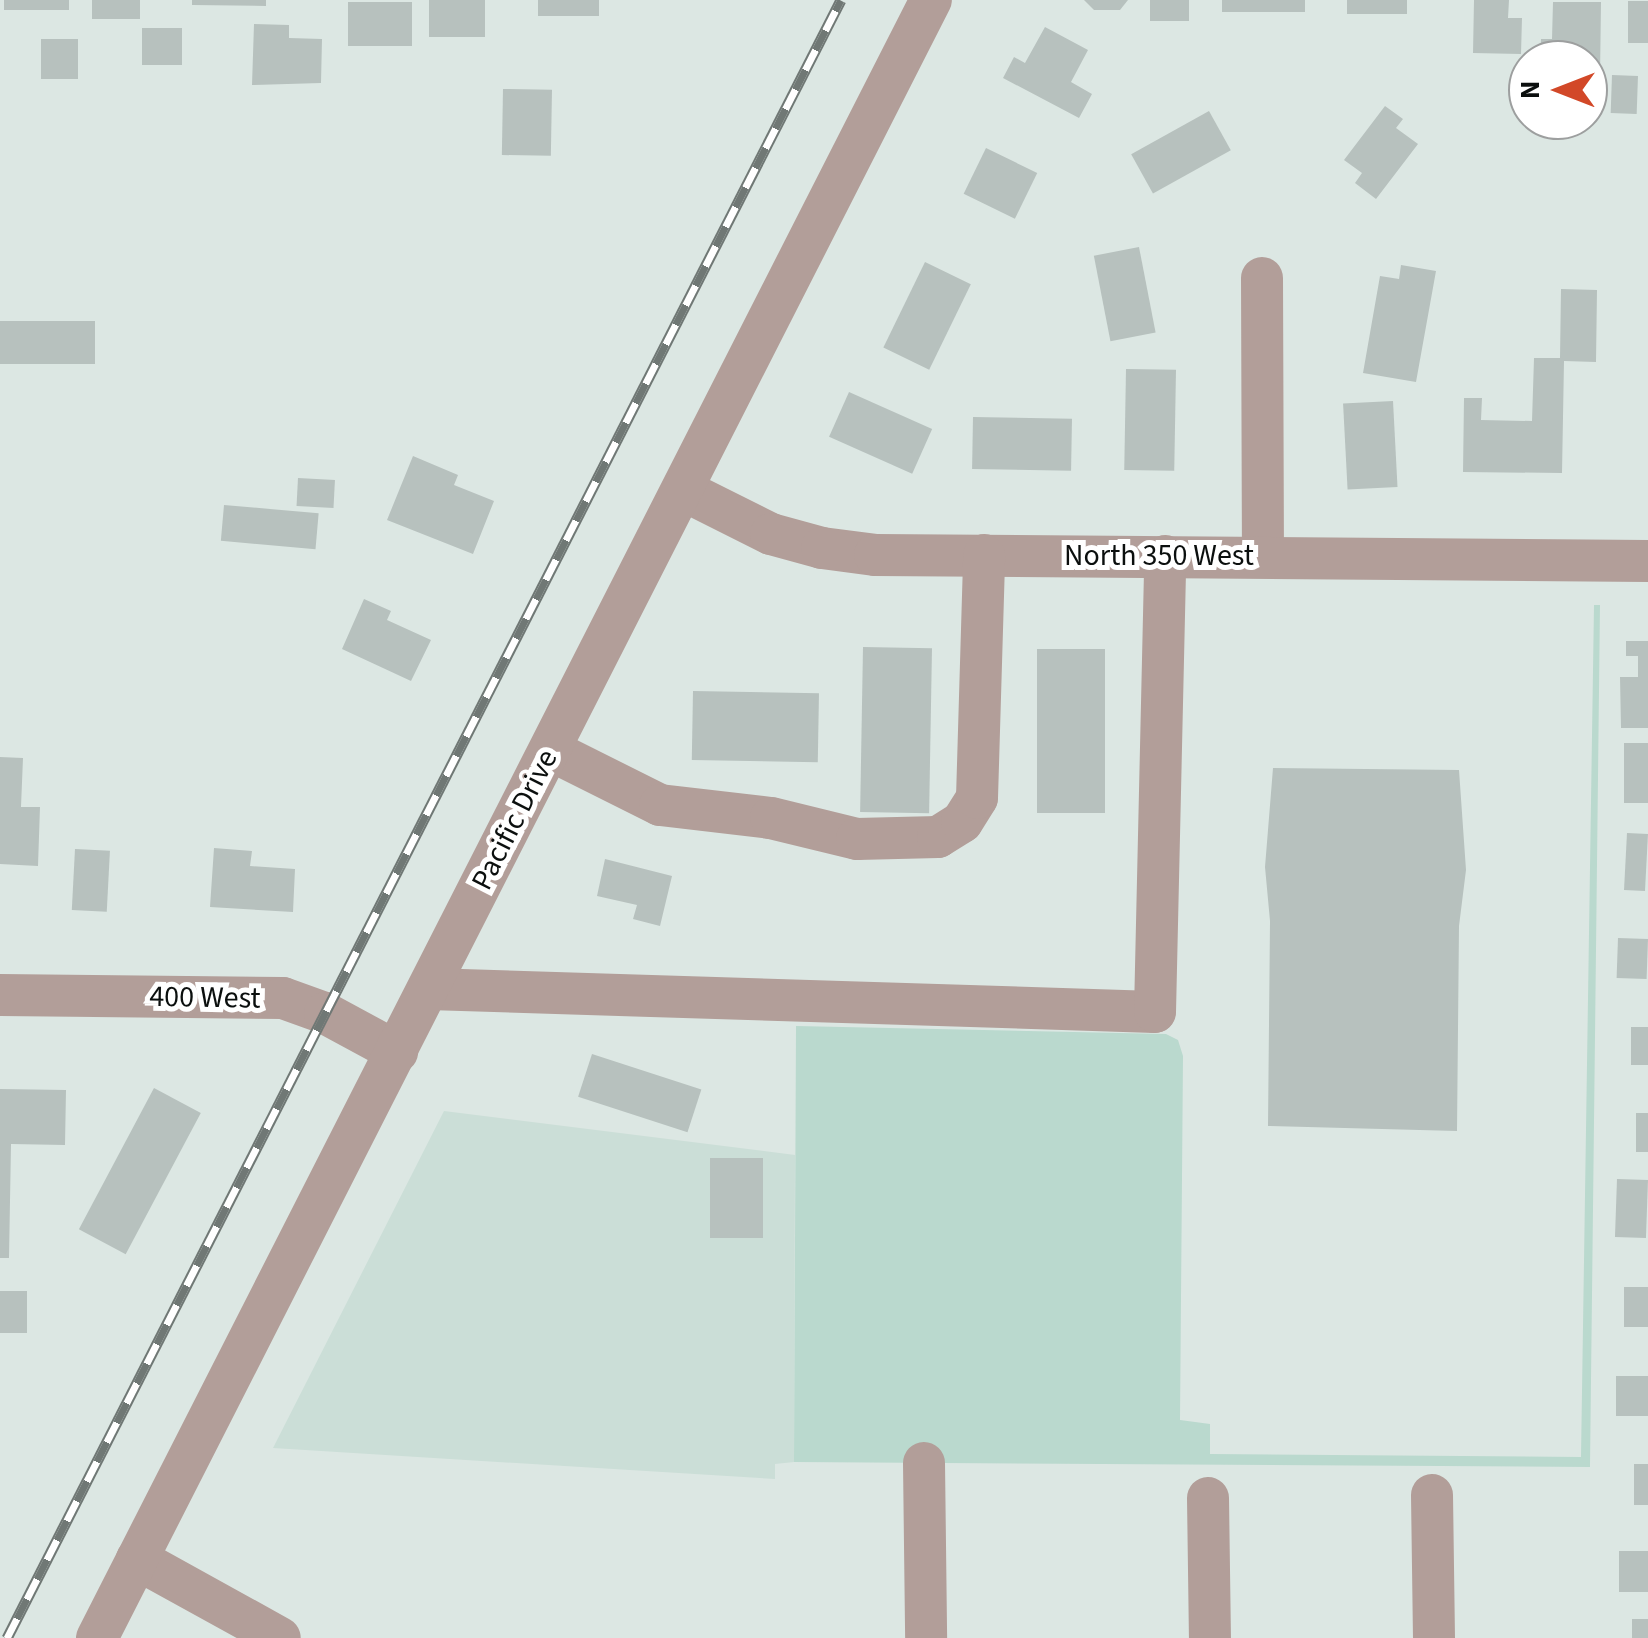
<!DOCTYPE html>
<style>
body{margin:0}
#map{position:relative;width:1648px;height:1638px;overflow:hidden;background:#dce7e3;font-family:"Source Sans 3",sans-serif}
div>[style]{position:absolute}
.built>*{inset:0;background:#cbded7}
.green>*{inset:0;background:#bad9ce}
.building>*{inset:0;background:#b7c1be;transform-origin:0 0}
.minor>*{height:42px;margin:-21px;padding:0 21px;transform-origin:21px;border-radius:21px;background:#b29e99}
.rail>*{height:11px;margin-top:-5.5px;transform-origin:0;background:repeating-linear-gradient(90deg,#fff 0 22px,#707875 0 44px);box-sizing:border-box;border-block:2px solid #707875}
span{translate:-50% -50%;white-space:nowrap;text-align:center;line-height:1.15;-webkit-text-stroke:10px #fff;paint-order:stroke}
.street-label{font-size:30px;color:#0b0f0e}
.north{position:absolute;left:1508px;top:40px;width:100px;height:100px;box-sizing:border-box;background:#fff;border:2px solid #9d9f9f;border-radius:50%;rotate:270deg;font-size:28px;font-weight:700;line-height:40px;text-align:center;color:#0b0f0e}
.north::after{content:'';display:block;margin:auto;width:35px;height:45px;background:#d24828;clip-path:polygon(50% 0,100% 100%,50% 72%,0 100%)}
</style>
<div id="map">
<div class="built">
<i style="clip-path:polygon(444px 1111px,795px 1155px,794px 1462px,775px 1464px,775px 1479px,273px 1448px)"></i>
</div>
<div class="green">
<i style="clip-path:polygon(1594px 605px,1600px 605px,1590px 1467px,794px 1462px,796px 1026px,1166px 1034px,1178px 1040px,1183px 1056px,1180px 1420px,1210px 1424px,1210px 1454px,1581px 1457px)"></i>
</div>
<div class="building">
<i style="left:4px;top:0;width:65px;height:10px"></i>
<i style="left:92px;top:0;width:48px;height:19px"></i>
<i style="clip-path:polygon(192px 0,266px 0,266px 6px,192px 5px)"></i>
<i style="left:429px;top:0;width:56px;height:37px"></i>
<i style="left:538px;top:0;width:61px;height:16px"></i>
<i style="clip-path:polygon(1084px 0,1128px 0,1120px 10px,1094px 10px)"></i>
<i style="left:1150px;top:0;width:39px;height:21px"></i>
<i style="left:1222px;top:0;width:83px;height:12px"></i>
<i style="left:1347px;top:0;width:60px;height:14px"></i>
<i style="clip-path:polygon(1474px 0,1509px 0,1508px 18px,1522px 18px,1521px 54px,1473px 53px)"></i>
<i style="left:1628px;top:1px;width:20px;height:42px"></i>
<i style="left:348px;top:2px;width:64px;height:44px"></i>
<i style="clip-path:polygon(1553px 2px,1601px 2px,1600px 77px,1588px 77px,1588px 60px,1540px 60px,1541px 39px,1552px 39px)"></i>
<i style="clip-path:polygon(254px 24px,289px 25px,289px 38px,322px 39px,321px 83px,252px 85px)"></i>
<i style="clip-path:polygon(1045px 27px,1088px 50px,1071px 82px,1092px 94px,1079px 118px,1003px 78px,1014px 57px,1025px 63px)"></i>
<i style="left:142px;top:28px;width:40px;height:37px"></i>
<i style="left:41px;top:39px;width:37px;height:40px"></i>
<i style="left:1612px;top:75px;width:26px;height:38px;rotate:2deg"></i>
<i style="left:503px;top:89px;width:49px;height:66px;rotate:1deg"></i>
<i style="clip-path:polygon(1385px 106px,1403px 119px,1396px 128px,1418px 144px,1376px 199px,1355px 183px,1362px 173px,1344px 160px)"></i>
<i style="left:1209px;top:111px;width:45px;height:89px;rotate:61deg"></i>
<i style="left:986px;top:148px;width:57px;height:51px;rotate:26deg"></i>
<i style="left:1139px;top:247px;width:87px;height:46px;rotate:79deg"></i>
<i style="left:925px;top:262px;width:51px;height:95px;rotate:26deg"></i>
<i style="clip-path:polygon(1401px 265px,1436px 271px,1416px 382px,1363px 373px,1380px 276px,1399px 279px)"></i>
<i style="clip-path:polygon(1561px 289px,1597px 290px,1596px 362px,1564px 361px,1562px 473px,1463px 472px,1464px 398px,1482px 398px,1481px 420px,1532px 421px,1534px 358px,1560px 358px)"></i>
<i style="left:0;top:321px;width:95px;height:43px"></i>
<i style="left:1126px;top:369px;width:50px;height:101px;rotate:1deg"></i>
<i style="left:849px;top:392px;width:91px;height:49px;rotate:24deg"></i>
<i style="left:1393px;top:401px;width:86px;height:50px;rotate:87deg"></i>
<i style="left:973px;top:417px;width:99px;height:52px;rotate:1deg"></i>
<i style="clip-path:polygon(413px 456px,458px 475px,454px 485px,494px 501px,473px 554px,387px 520px)"></i>
<i style="left:298px;top:478px;width:37px;height:28px;rotate:3deg"></i>
<i style="left:224px;top:505px;width:95px;height:36px;rotate:5deg"></i>
<i style="clip-path:polygon(364px 599px,391px 611px,387px 620px,431px 640px,411px 681px,342px 649px)"></i>
<i style="clip-path:polygon(1626px 641px,1648px 641px,1648px 728px,1621px 728px,1620px 677px,1638px 677px,1638px 656px,1626px 656px)"></i>
<i style="left:863px;top:647px;width:69px;height:165px;rotate:1deg"></i>
<i style="left:1037px;top:649px;width:68px;height:164px"></i>
<i style="left:693px;top:691px;width:126px;height:69px;rotate:1deg"></i>
<i style="left:1624px;top:743px;width:24px;height:60px"></i>
<i style="clip-path:polygon(0 757px,23px 758px,21px 807px,40px 807px,38px 866px,0 864px)"></i>
<i style="clip-path:polygon(1273px 768px,1459px 770px,1466px 870px,1459px 926px,1457px 1131px,1268px 1126px,1270px 921px,1265px 867px)"></i>
<i style="left:1627px;top:833px;width:21px;height:57px;rotate:3deg"></i>
<i style="clip-path:polygon(214px 848px,252px 851px,250px 866px,295px 869px,293px 912px,210px 907px)"></i>
<i style="left:75px;top:849px;width:35px;height:61px;rotate:3deg"></i>
<i style="clip-path:polygon(605px 859px,672px 876px,660px 926px,633px 919px,637px 905px,597px 896px)"></i>
<i style="left:1618px;top:938px;width:30px;height:40px;rotate:2deg"></i>
<i style="left:1631px;top:1027px;width:17px;height:38px"></i>
<i style="left:592px;top:1054px;width:115px;height:45px;rotate:18deg"></i>
<i style="left:154px;top:1088px;width:53px;height:160px;rotate:28deg"></i>
<i style="clip-path:polygon(0 1089px,66px 1090px,65px 1145px,11px 1144px,9px 1258px,0 1258px)"></i>
<i style="left:1636px;top:1113px;width:12px;height:39px"></i>
<i style="left:710px;top:1158px;width:53px;height:80px"></i>
<i style="left:1617px;top:1179px;width:31px;height:58px;rotate:2deg"></i>
<i style="left:1624px;top:1287px;width:24px;height:40px"></i>
<i style="left:0;top:1291px;width:27px;height:42px"></i>
<i style="left:1648px;top:1376px;width:40px;height:32px;rotate:90deg"></i>
<i style="left:1634px;top:1464px;width:14px;height:41px"></i>
<i style="left:1619px;top:1551px;width:29px;height:41px"></i>
<i style="left:1632px;top:1619px;width:16px;height:19px"></i>
</div>
<div class="minor">
<i style="left:1262px;top:278px;width:278px;rotate:89.8deg"></i>
<i style="left:683px;top:490px;width:98px;rotate:26.6deg"></i>
<i style="left:771px;top:534px;width:53px;rotate:15.4deg"></i>
<i style="left:822px;top:548px;width:53px;rotate:7.5deg"></i>
<i style="left:875px;top:555px;width:773px;rotate:0.44deg"></i>
<i style="left:550px;top:750px;width:123px;rotate:26.6deg"></i>
<i style="left:660px;top:805px;width:112px;rotate:6.7deg"></i>
<i style="left:771px;top:818px;width:89px;rotate:13.7deg"></i>
<i style="left:857px;top:839px;width:81px;rotate:-1.4deg"></i>
<i style="left:938px;top:837px;width:28px;rotate:-32deg"></i>
<i style="left:962px;top:822px;width:28px;rotate:-58deg"></i>
<i style="left:977px;top:798px;width:243px;rotate:-88.3deg"></i>
<i style="left:429px;top:989px;width:726px;rotate:1.81deg"></i>
<i style="left:1155px;top:1012px;width:456px;rotate:-88.7deg"></i>
<i style="left:0;top:995px;width:283px;rotate:0.6deg"></i>
<i style="left:283px;top:998px;width:45px;rotate:19.7deg"></i>
<i style="left:325px;top:1013px;width:82px;rotate:28.4deg"></i>
<i style="left:924px;top:1463px;width:175px;rotate:89.3deg"></i>
<i style="left:1432px;top:1495px;width:143px;rotate:89.2deg"></i>
<i style="left:1208px;top:1498px;width:140px;rotate:89.2deg"></i>
<i style="left:137px;top:1559px;width:163px;rotate:28.9deg"></i>
<i style="left:97px;top:1638px;width:1838px;rotate:-63.02deg"></i>
</div>
<div class="rail">
<i style="left:7px;top:1638px;width:1838px;rotate:-63.02deg"></i>
</div>
<div class="street-label">
<span style="left:1159px;top:556px">North 350 West</span>
<span style="left:515px;top:820px;rotate:-63deg">Pacific Drive</span>
<span style="left:205px;top:998px;rotate:1deg">400 West</span>
</div>
<div class="north">N</div>
</div>
